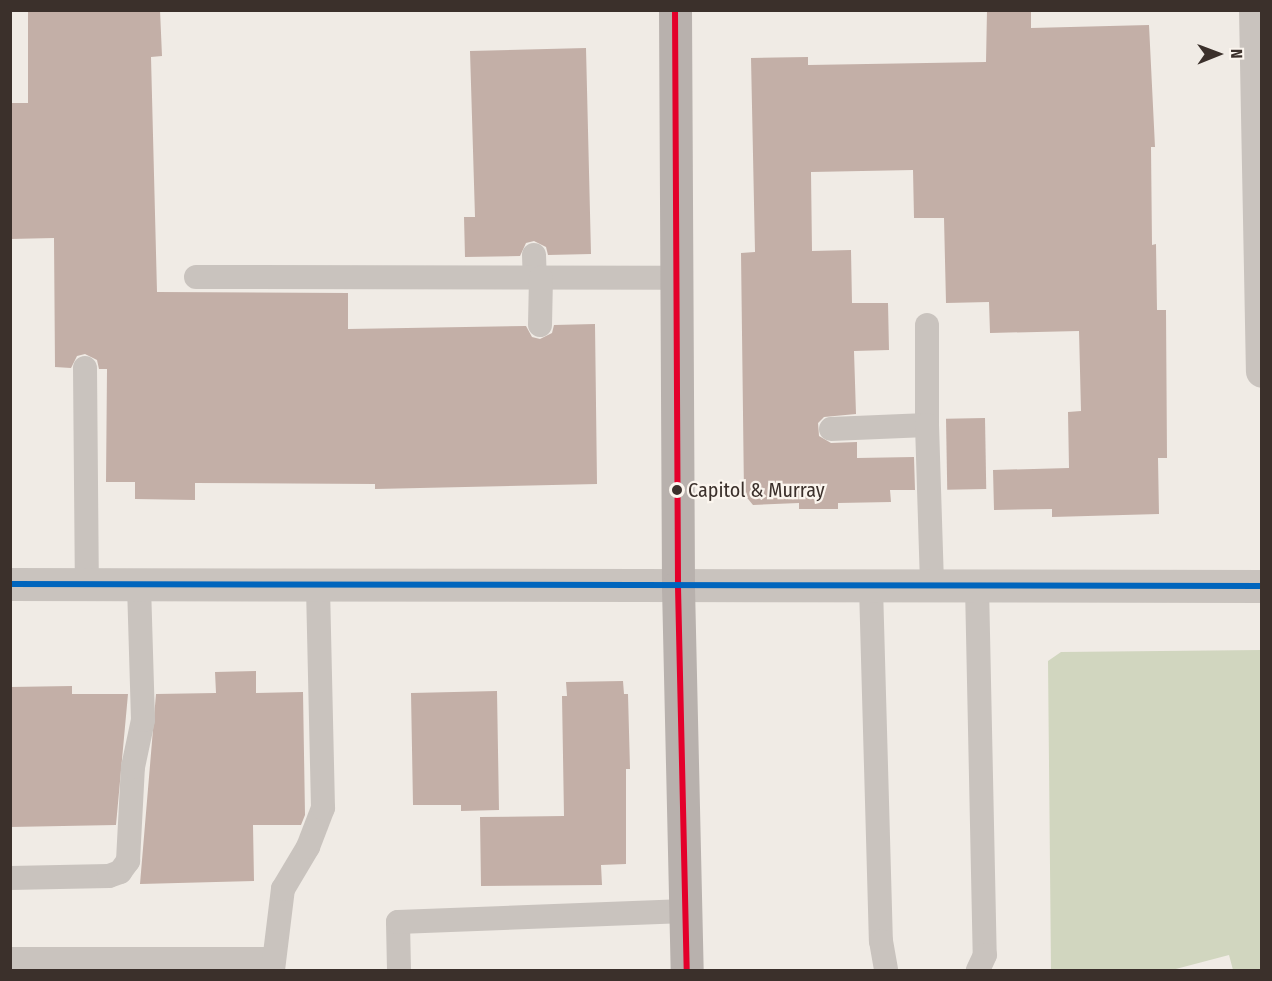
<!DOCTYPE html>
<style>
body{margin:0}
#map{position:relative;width:1272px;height:981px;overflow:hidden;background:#f0ebe5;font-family:"Fira Sans Condensed",sans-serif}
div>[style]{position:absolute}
.green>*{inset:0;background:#d1d6bf}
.building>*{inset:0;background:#c3afa7;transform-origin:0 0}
.service>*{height:24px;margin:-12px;padding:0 12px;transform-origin:12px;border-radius:12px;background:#c9c3be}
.minor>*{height:33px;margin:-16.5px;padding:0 16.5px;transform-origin:16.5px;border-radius:16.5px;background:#c9c3be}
.primary>*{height:33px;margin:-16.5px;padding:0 16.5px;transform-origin:16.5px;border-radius:16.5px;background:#b8b1ad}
.bus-1>*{height:6px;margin:-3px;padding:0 3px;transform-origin:3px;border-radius:3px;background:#e4002b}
.bus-2>*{height:6px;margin:-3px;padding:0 3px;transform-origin:3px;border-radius:3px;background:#0065bd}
.dots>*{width:16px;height:16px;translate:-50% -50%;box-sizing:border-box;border:3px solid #fbf5ee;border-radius:50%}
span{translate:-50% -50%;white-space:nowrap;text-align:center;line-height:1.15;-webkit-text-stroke:4.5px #fbf5ee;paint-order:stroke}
.bus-label{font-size:20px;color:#3b302b}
.left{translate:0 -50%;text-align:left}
.frame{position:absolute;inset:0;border:12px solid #3b302b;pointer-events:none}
.north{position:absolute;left:1188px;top:24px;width:60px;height:60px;-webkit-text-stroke:4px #fbf5ee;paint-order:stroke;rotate:89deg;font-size:16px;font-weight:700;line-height:24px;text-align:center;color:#3b302b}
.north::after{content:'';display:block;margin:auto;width:21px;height:27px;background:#3b302b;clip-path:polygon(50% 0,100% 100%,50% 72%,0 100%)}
</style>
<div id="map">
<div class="green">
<i style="clip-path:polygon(1261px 650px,1261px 970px,1233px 970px,1229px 955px,1172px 970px,1051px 970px,1048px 661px,1061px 652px)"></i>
</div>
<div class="building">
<i style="clip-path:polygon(28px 10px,160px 10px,162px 56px,151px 57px,157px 292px,348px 293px,348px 329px,526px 326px,532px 337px,540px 339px,552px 333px,554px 325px,595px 324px,597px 484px,375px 489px,375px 484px,195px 483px,195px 500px,135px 499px,135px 482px,106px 482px,107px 369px,99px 369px,97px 360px,85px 354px,77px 356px,71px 368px,55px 367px,54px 238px,10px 239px,10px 103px,28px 103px)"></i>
<i style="clip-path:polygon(987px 10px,1031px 10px,1031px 28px,1149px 25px,1155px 147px,1151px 147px,1152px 245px,1156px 244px,1157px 310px,1166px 310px,1167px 458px,1158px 458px,1159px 514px,1052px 517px,1052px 509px,994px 510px,993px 470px,1069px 468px,1068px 412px,1081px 411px,1079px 331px,990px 333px,989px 302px,946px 303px,944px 218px,914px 218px,913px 170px,811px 172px,812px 251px,851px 250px,852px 303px,888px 303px,889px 350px,854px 351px,856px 414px,824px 417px,818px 423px,819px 436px,831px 443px,857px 442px,857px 458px,914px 457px,915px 490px,890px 490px,891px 502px,838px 503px,838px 509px,799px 509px,799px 503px,753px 505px,744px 494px,741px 253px,755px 252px,751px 58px,808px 57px,808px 65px,986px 62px)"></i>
<i style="clip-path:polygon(586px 48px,591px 254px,548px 255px,546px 247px,534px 241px,526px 243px,520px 256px,465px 257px,464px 217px,475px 217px,470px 51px)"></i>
<i style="left:985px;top:418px;width:71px;height:39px;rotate:89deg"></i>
<i style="clip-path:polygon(256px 671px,256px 693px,303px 692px,305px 815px,301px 825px,253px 825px,254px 881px,140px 884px,156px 694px,216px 693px,215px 672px)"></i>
<i style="clip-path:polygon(623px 681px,624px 694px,628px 694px,630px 769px,626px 769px,626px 864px,601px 865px,602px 885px,481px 886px,480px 817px,564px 816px,562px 696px,567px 696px,566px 682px)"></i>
<i style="clip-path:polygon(72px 686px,72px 694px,128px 694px,116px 825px,10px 827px,10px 687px)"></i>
<i style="clip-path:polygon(497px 691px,499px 810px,461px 811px,461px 805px,413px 805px,411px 693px)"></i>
</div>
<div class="service">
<i style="left:534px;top:255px;width:23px;rotate:88deg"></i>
<i style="left:196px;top:277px;width:480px;rotate:0.1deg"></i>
<i style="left:540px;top:325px;width:47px;rotate:-88.8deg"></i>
<i style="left:927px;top:325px;width:100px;rotate:90deg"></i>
<i style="left:85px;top:368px;width:216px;rotate:89.5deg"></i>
<i style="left:831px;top:429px;width:96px;rotate:-2.4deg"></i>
<i style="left:927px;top:425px;width:163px;rotate:88.2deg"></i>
<i style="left:977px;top:586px;width:369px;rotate:88.8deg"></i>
<i style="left:985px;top:955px;width:17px;rotate:115deg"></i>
<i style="left:871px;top:587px;width:354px;rotate:88.4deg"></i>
<i style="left:881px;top:941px;width:29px;rotate:80deg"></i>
<i style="left:10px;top:878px;width:99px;rotate:-1.2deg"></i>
<i style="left:109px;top:876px;width:12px;rotate:-20deg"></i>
<i style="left:120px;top:872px;width:14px;rotate:-54deg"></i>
<i style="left:128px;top:861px;width:94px;rotate:-87deg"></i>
<i style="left:133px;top:767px;width:48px;rotate:-78deg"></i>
<i style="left:143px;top:720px;width:135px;rotate:-91.7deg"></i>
<i style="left:10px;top:959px;width:263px"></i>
<i style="left:273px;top:970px;width:82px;rotate:-83deg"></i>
<i style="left:283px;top:889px;width:49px;rotate:-59.2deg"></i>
<i style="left:308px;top:847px;width:42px;rotate:-69deg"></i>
<i style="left:323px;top:808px;width:223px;rotate:-91.3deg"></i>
<i style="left:399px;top:970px;width:48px;rotate:-91.2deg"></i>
<i style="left:398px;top:922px;width:288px;rotate:-2.2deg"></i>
</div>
<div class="minor">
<i style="left:1255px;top:10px;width:361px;rotate:88.9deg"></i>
<i style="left:10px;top:584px;width:1252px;rotate:0.09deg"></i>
</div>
<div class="primary">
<i style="left:675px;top:10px;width:577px;rotate:89.7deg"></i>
<i style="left:678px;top:587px;width:383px;rotate:88.7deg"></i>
</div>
<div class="bus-1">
<i style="left:675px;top:10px;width:577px;rotate:89.7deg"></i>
<i style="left:678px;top:587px;width:383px;rotate:88.7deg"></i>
</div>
<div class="bus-2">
<i style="left:10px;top:584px;width:1252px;rotate:0.09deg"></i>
</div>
<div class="dots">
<i style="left:677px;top:490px;background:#3b302b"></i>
</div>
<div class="bus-label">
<span class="left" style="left:688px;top:490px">Capitol &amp; Murray</span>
</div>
<div class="frame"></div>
<div class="north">N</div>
</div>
